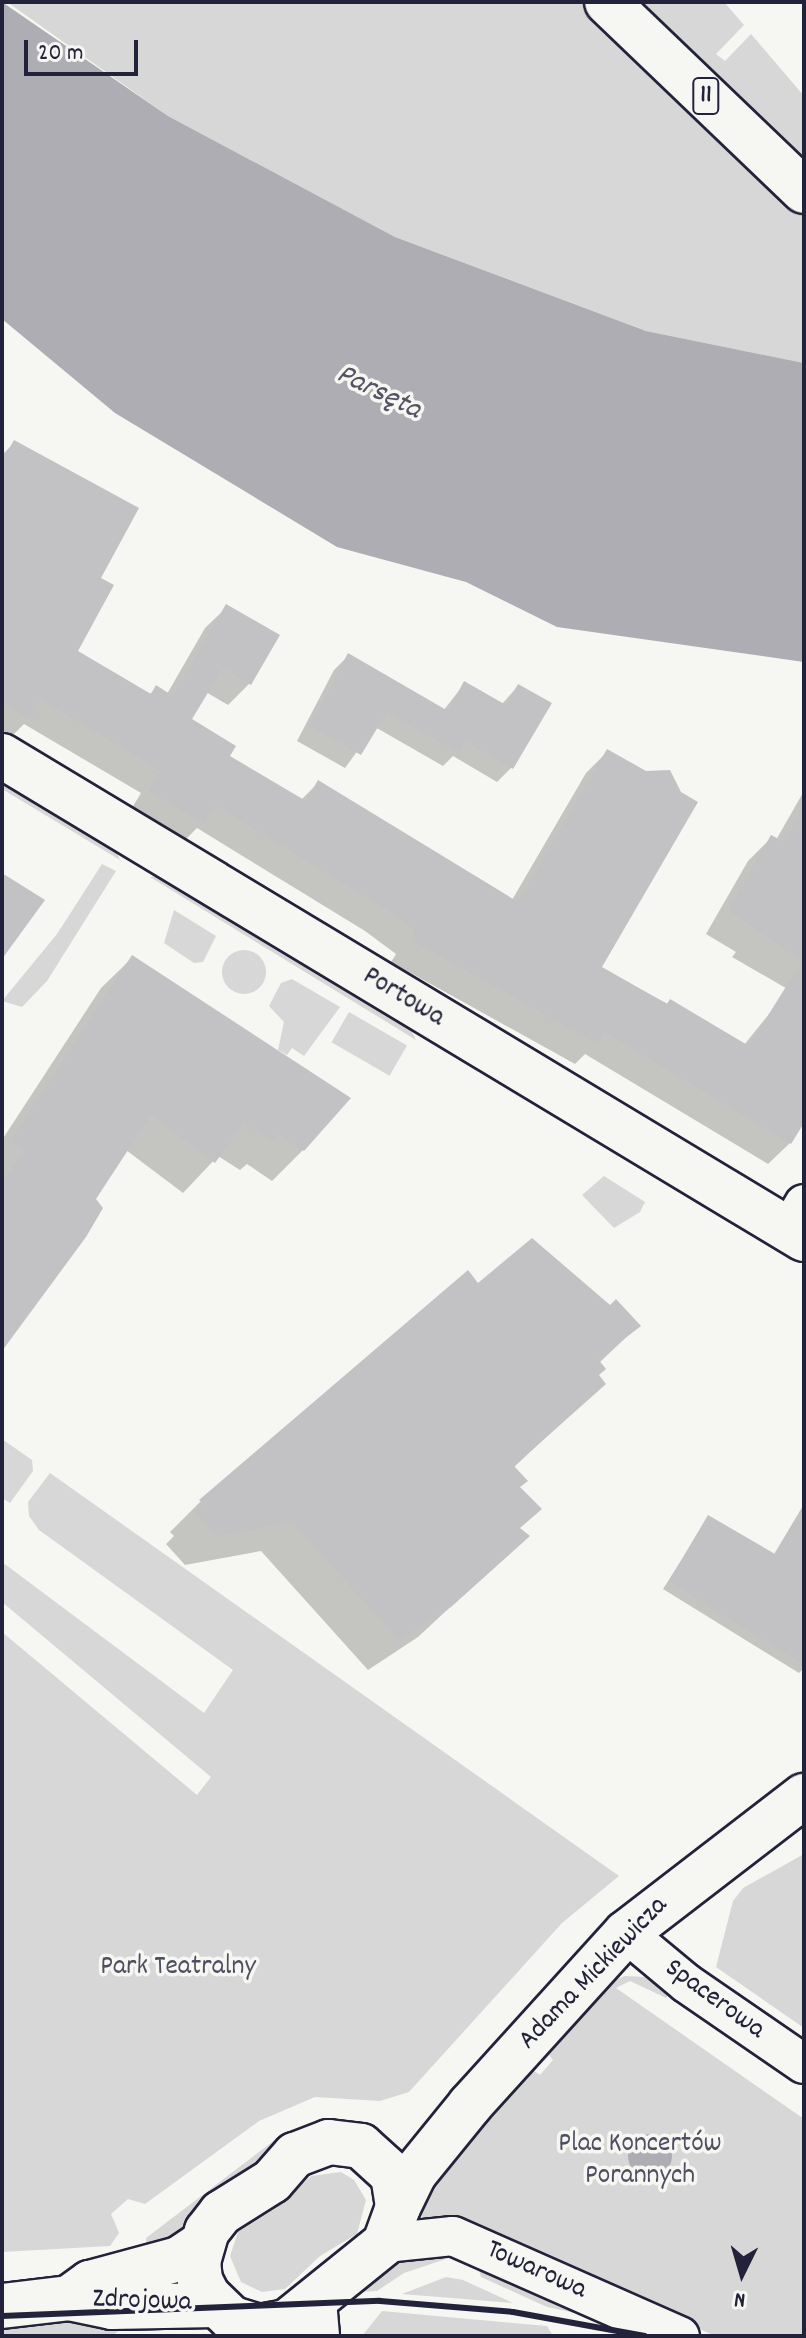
<!DOCTYPE html>
<meta charset="utf-8">
<style>
body{margin:0}
#map{position:relative;width:806px;height:2338px;overflow:hidden;background:#f6f6f2;font-family:Dekko,sans-serif}
div>[style]{position:absolute}
.green>*{inset:0;background:#d7d7d7;transform-origin:0 0}
.round{border-radius:50%}
.water>*{inset:0;background:#adadb3}
.shadow>*{inset:0;background:#0003}
.building>*{inset:0;background:#c2c2c4}
.roads{filter:drop-shadow(2px 0 #22223b) drop-shadow(-2px 0 #22223b) drop-shadow(0 2px #22223b) drop-shadow(0 -2px #22223b)}
.street>*{height:38px;margin:-19px;padding:0 19px;transform-origin:19px;border-radius:19px;background:#f6f6f2}
.secondary>*{height:44px;margin:-22px;padding:0 22px;transform-origin:22px;border-radius:22px;background:#f6f6f2}
.primary>*{height:44px;margin:-22px;padding:0 22px;transform-origin:22px;border-radius:22px;background:#f6f6f2}
.rail>*{height:6px;margin:-3px;padding:0 3px;transform-origin:3px;border-radius:3px;background:#22223b}
span{translate:-50% -50%;white-space:nowrap;text-align:center;line-height:1.15;-webkit-text-stroke:7px #f6f6f2;paint-order:stroke}
.shield-label span{padding:2px 6px;background:#f6f6f2;border:2px solid;border-radius:6px;-webkit-text-stroke-width:0}
.shield-label{font-size:26px;color:#22223b;font-weight:700}
.street-label{font-size:28px;color:#22223b}
.park-label{font-size:28px;color:#4f4f62}
.water-label{font-size:30px;color:#535365;font-style:italic}
.frame{position:absolute;inset:0;border:4px solid #22223b;pointer-events:none}
.north{position:absolute;left:702px;top:2234px;width:80px;height:80px;-webkit-text-stroke:6px #f6f6f2;paint-order:stroke;rotate:185deg;font-size:22px;font-weight:700;line-height:32px;text-align:center;color:#22223b}
.north::after{content:'';display:block;margin:auto;width:28px;height:36px;background:#22223b;clip-path:polygon(50% 0,100% 100%,50% 72%,0 100%)}
.scale{position:absolute;left:24px;top:40px;width:114px;height:36px;box-sizing:border-box;border:4px solid #22223b;border-top:0;padding-left:10px;font-size:24px;line-height:28px;white-space:nowrap;color:#22223b;-webkit-text-stroke:6px #f6f6f2;paint-order:stroke}
</style>
<div id="map">
<div class="green">
<i style="clip-path:polygon(7px 2px,724px 2px,744px 25px,716px 54px,725px 61px,751px 34px,804px 96px,804px 363px,646px 331px,395px 237px,168px 116px)"></i>
<i style="clip-path:polygon(2px 778px,114px 846px,120px 860px,2px 789px)"></i>
<i style="clip-path:polygon(102px 864px,116px 871px,47px 981px,22px 1007px,2px 1001px,57px 934px)"></i>
<i style="clip-path:polygon(158px 876px,407px 1022px,416px 1040px,150px 877px)"></i>
<i style="clip-path:polygon(174px 910px,216px 936px,203px 962px,194px 963px,164px 943px)"></i>
<i class="round" style="left:222px;top:950px;width:44px;height:44px"></i>
<i style="clip-path:polygon(292px 979px,340px 1007px,304px 1056px,292px 1048px,287px 1055px,278px 1050px,284px 1022px,269px 1006px,281px 983px)"></i>
<i style="left:349px;top:1012px;width:67px;height:35px;rotate:30deg"></i>
<i style="clip-path:polygon(604px 1176px,645px 1202px,640px 1212px,614px 1228px,582px 1195px)"></i>
<i style="clip-path:polygon(2px 1439px,32px 1460px,33px 1471px,10px 1503px,2px 1498px)"></i>
<i style="clip-path:polygon(50px 1473px,619px 1876px,562px 1923px,409px 2092px,380px 2101px,315px 2097px,259px 2121px,145px 2204px,128px 2199px,111px 2214px,119px 2233px,110px 2246px,2px 2252px,2px 1632px,197px 1795px,211px 1777px,2px 1602px,2px 1562px,204px 1713px,233px 1670px,39px 1530px,29px 1516px,28px 1502px)"></i>
<i style="clip-path:polygon(804px 1854px,804px 2028px,716px 1967px,733px 1901px,743px 1888px)"></i>
<i style="clip-path:polygon(625px 1976px,644px 1977px,670px 1992px,666px 1998px,630px 1981px,616px 1988px,804px 2119px,804px 2336px,715px 2336px,490px 2234px,416px 2215px,434px 2168px,534px 2071px,540px 2075px,553px 2060px,549px 2055px,613px 1981px)"></i>
<i style="clip-path:polygon(276px 2139px,280px 2144px,230px 2183px,175px 2240px,147px 2249px,146px 2238px)"></i>
<i style="clip-path:polygon(341px 2172px,354px 2180px,366px 2200px,357px 2234px,320px 2256px,285px 2289px,262px 2292px,241px 2282px,230px 2256px,238px 2232px,275px 2209px,311px 2176px)"></i>
<i style="clip-path:polygon(431px 2254px,452px 2257px,404px 2273px,377px 2291px,359px 2292px,403px 2260px)"></i>
<i style="clip-path:polygon(476px 2260px,611px 2321px,547px 2307px,481px 2277px)"></i>
<i style="clip-path:polygon(446px 2277px,463px 2280px,513px 2303px,402px 2294px)"></i>
<i style="clip-path:polygon(382px 2311px,547px 2326px,553px 2336px,362px 2336px)"></i>
<i style="clip-path:polygon(113px 2319px,125px 2326px,113px 2335px,2px 2336px,2px 2324px)"></i>
</div>
<div class="water">
<i style="clip-path:polygon(2px 2px,168px 116px,395px 237px,646px 331px,804px 363px,804px 662px,557px 627px,466px 582px,337px 547px,115px 413px,2px 319px)"></i>
<i class="round" style="left:628px;top:2134px;width:44px;height:44px"></i>
</div>
<div class="shadow">
<i style="clip-path:polygon(14px 443px,98px 579px,75px 652px,149px 695px,156px 688px,167px 694px,205px 628px,227px 607px,249px 684px,228px 705px,206px 692px,189px 719px,227px 757px,301px 800px,319px 782px,512px 900px,586px 773px,608px 751px,599px 967px,744px 1045px,774px 1008px,804px 1026px,804px 1119px,790px 1143px,768px 1164px,585px 1054px,575px 1064px,391px 962px,396px 954px,365px 931px,197px 828px,181px 844px,129px 813px,141px 793px,24px 724px,8px 740px,2px 736px,2px 455px)"></i>
<i style="clip-path:polygon(348px 656px,443px 711px,465px 683px,502px 704px,518px 686px,512px 767px,497px 782px,453px 756px,443px 766px,375px 727px,345px 768px,297px 741px,334px 670px)"></i>
<i style="clip-path:polygon(804px 791px,804px 989px,796px 994px,732px 957px,736px 952px,706px 934px,748px 861px,772px 837px,776px 840px)"></i>
<i style="clip-path:polygon(132px 958px,303px 1150px,272px 1181px,247px 1164px,240px 1170px,218px 1156px,183px 1193px,126px 1150px,2px 1348px,2px 1140px,101px 988px)"></i>
<i style="clip-path:polygon(467px 1273px,478px 1286px,610px 1308px,638px 1326px,599px 1363px,597px 1376px,603px 1384px,513px 1468px,518px 1530px,527px 1536px,418px 1637px,368px 1670px,261px 1551px,185px 1565px,166px 1544px,174px 1536px,170px 1532px,200px 1502px)"></i>
<i style="clip-path:polygon(804px 1504px,804px 1668px,799px 1673px,663px 1589px,708px 1518px,773px 1556px)"></i>
</div>
<div class="building">
<i style="clip-path:polygon(14px 440px,139px 508px,101px 578px,114px 585px,78px 651px,151px 694px,156px 685px,173px 696px,226px 604px,280px 635px,251px 685px,223px 668px,192px 719px,236px 746px,230px 756px,306px 801px,318px 780px,518px 902px,607px 749px,646px 771px,670px 770px,681px 792px,698px 802px,602px 967px,667px 1004px,670px 999px,749px 1046px,802px 961px,728px 910px,771px 835px,784px 842px,804px 806px,804px 1123px,791px 1144px,605px 1032px,598px 1044px,411px 940px,416px 931px,387px 910px,215px 805px,204px 824px,149px 791px,161px 771px,40px 699px,31px 719px,2px 703px,2px 461px)"></i>
<i style="clip-path:polygon(348px 653px,448px 711px,464px 681px,506px 705px,518px 684px,552px 703px,513px 769px,465px 741px,459px 753px,387px 712px,361px 755px,310px 726px)"></i>
<i style="clip-path:polygon(2px 873px,45px 900px,2px 959px)"></i>
<i style="clip-path:polygon(132px 955px,351px 1098px,304px 1151px,278px 1134px,273px 1141px,244px 1123px,215px 1163px,151px 1115px,96px 1199px,103px 1208px,86px 1237px,2px 1351px,2px 1183px,24px 1150px,10px 1142px)"></i>
<i style="clip-path:polygon(532px 1238px,610px 1305px,616px 1299px,641px 1326px,598px 1359px,606px 1369px,599px 1375px,606px 1384px,514px 1466px,528px 1481px,520px 1487px,542px 1509px,520px 1528px,530px 1536px,451px 1607px,399px 1640px,292px 1522px,216px 1536px,195px 1512px,204px 1504px,199px 1500px,468px 1270px,478px 1283px)"></i>
<i style="clip-path:polygon(804px 1506px,804px 1665px,669px 1581px,708px 1515px,775px 1554px)"></i>
</div>
<div class="roads">
<div class="street">
<i style="left:789px;top:1230px;width:30px;rotate:-60deg"></i>
<i style="left:626px;top:1933px;width:78px;rotate:39.8deg"></i>
<i style="left:686px;top:1983px;width:143px;rotate:34.5deg"></i>
<i style="left:385px;top:2243px;width:68px;rotate:-5.9deg"></i>
<i style="left:453px;top:2236px;width:248px;rotate:23.8deg"></i>
<i style="left:317px;top:2301px;width:35px;rotate:85deg"></i>
</div>
<div class="secondary">
<i style="left:2px;top:756px;width:936px;rotate:31.06deg"></i>
<i style="left:329px;top:2142px;width:32px;rotate:7deg"></i>
<i style="left:361px;top:2146px;width:43px;rotate:42.2deg"></i>
<i style="left:393px;top:2175px;width:32px;rotate:81deg"></i>
<i style="left:398px;top:2207px;width:38px;rotate:110deg"></i>
<i style="left:385px;top:2243px;width:126px;rotate:141.1deg"></i>
<i style="left:287px;top:2322px;width:28px;rotate:170deg"></i>
<i style="left:259px;top:2327px;width:28px;rotate:-163deg"></i>
<i style="left:232px;top:2319px;width:33px;rotate:-136deg"></i>
<i style="left:208px;top:2296px;width:18px;rotate:-117deg"></i>
<i style="left:200px;top:2280px;width:18px;rotate:-96deg"></i>
<i style="left:198px;top:2262px;width:32px;rotate:-74deg"></i>
<i style="left:207px;top:2231px;width:23px;rotate:-52deg"></i>
<i style="left:221px;top:2213px;width:60px;rotate:-32.1deg"></i>
<i style="left:272px;top:2181px;width:35px;rotate:-49deg"></i>
<i style="left:295px;top:2155px;width:36px;rotate:-21deg"></i>
<i style="left:398px;top:2207px;width:37px;rotate:-64deg"></i>
<i style="left:414px;top:2174px;width:89px;rotate:-50.9deg"></i>
<i style="left:470px;top:2105px;width:232px;rotate:-47.8deg"></i>
<i style="left:626px;top:1933px;width:225px;rotate:-37.6deg"></i>
<i style="left:69px;top:2298px;width:26px;rotate:-36deg"></i>
<i style="left:90px;top:2283px;width:92px;rotate:-15.1deg"></i>
<i style="left:179px;top:2259px;width:27px;rotate:-34deg"></i>
<i style="left:2px;top:2306px;width:67px;rotate:-6.8deg"></i>
<i style="left:69px;top:2298px;width:44px;rotate:11.8deg"></i>
<i style="left:112px;top:2307px;width:104px;rotate:-1.1deg"></i>
</div>
<div class="primary">
<i style="left:607px;top:2px;width:273px;rotate:43.8deg"></i>
</div>
</div>
<div class="rail">
<i style="left:2px;top:2316px;width:378px;rotate:-2.3deg"></i>
<i style="left:380px;top:2301px;width:133px;rotate:4.7deg"></i>
<i style="left:513px;top:2312px;width:134px;rotate:10.3deg"></i>
</div>
<div class="shield-label">
<span style="left:706px;top:96px">11</span>
</div>
<div class="street-label">
<span style="left:403px;top:998px;rotate:31deg">Portowa</span>
<span style="left:594px;top:1974px;rotate:-46deg">Adama Mickiewicza</span>
<span style="left:714px;top:2000px;rotate:36deg">Spacerowa</span>
<span style="left:536px;top:2271px;rotate:24deg">Towarowa</span>
<span style="left:142px;top:2302px;rotate:2deg">Zdrojowa</span>
</div>
<div class="park-label">
<span style="left:178px;top:1968px">Park Teatralny</span>
<span style="left:640px;top:2161px">Plac Koncertów<br>Porannych</span>
</div>
<div class="water-label">
<span style="left:378px;top:394px;rotate:26deg">Parsęta</span>
</div>
<div class="frame"></div>
<div class="north">N</div>
<div class="scale">20 m</div>
</div>
